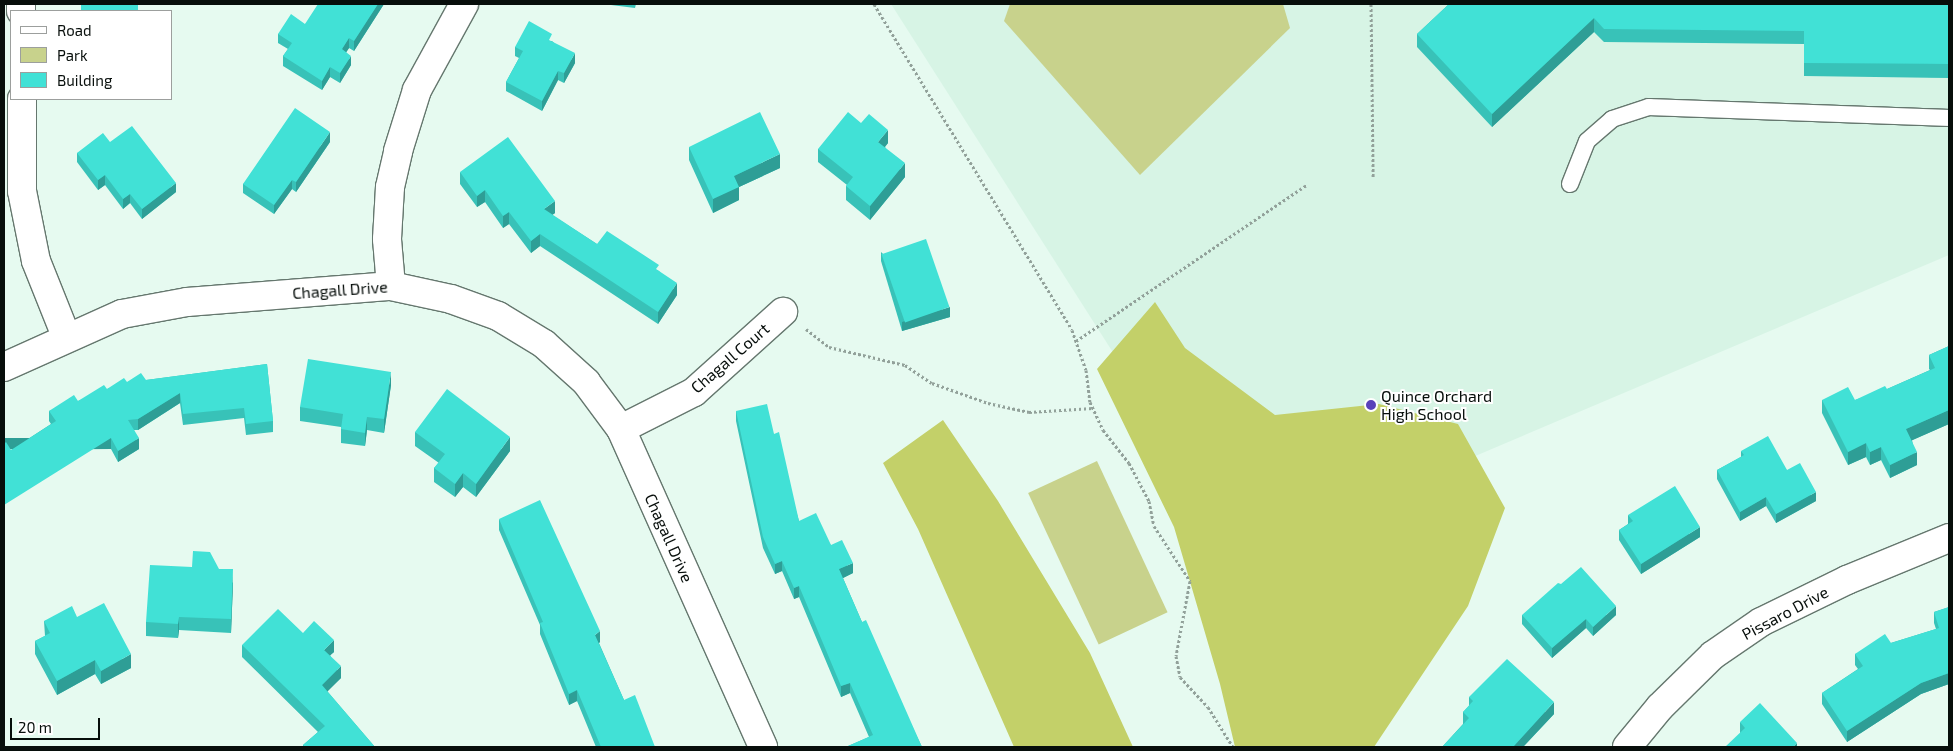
<!DOCTYPE html>
<style>
body{margin:0}
#map{position:relative;width:1953px;height:751px;overflow:hidden;background:#e6faf0;font-family:"Exo 2",sans-serif}
div>[style]{position:absolute}
.built>*{inset:0;background:#d7f4e5}
.green>*{inset:0;background:#c8d28c;transform-origin:0 0}
.forest>*{inset:0;background:#c3d069}
.path>*{height:3px;margin-top:-1.5px;transform-origin:0;background:repeating-linear-gradient(90deg,#92a19a 0 2.5px,transparent 0 5px)}
.roads{filter:drop-shadow(1px 0 #65776e) drop-shadow(-1px 0 #65776e) drop-shadow(0 1px #65776e) drop-shadow(0 -1px #65776e)}
.service>*{height:16px;margin:-8px;padding:0 8px;transform-origin:8px;border-radius:8px;background:#fff}
.minor>*{height:28px;margin:-14px;padding:0 14px;transform-origin:14px;border-radius:14px;background:#fff}
.wall>*{inset:0;background:#38c2b8}
.shaded-wall>*{inset:0;background:#2e9e96;transform-origin:0 0}
.building>*{inset:0;background:#41e1d6;transform-origin:0 0}
.dots>*{width:14px;height:14px;translate:-50% -50%;box-sizing:border-box;border:2px solid #fff;border-radius:50%}
span{translate:-50% -50%;white-space:nowrap;text-align:center;line-height:1.15;-webkit-text-stroke:4px #fff;paint-order:stroke}
.street-label{font-size:16px;color:#070e0b}
.poi-label{font-size:16px;color:#070e0b}
.left{translate:0 -50%;text-align:left}
.frame{position:absolute;inset:0;border:5px solid #070e0b;pointer-events:none}
.legend{position:absolute;left:10px;top:10px;width:162px;height:90px;box-sizing:border-box;background:#fff;border:1px solid #9c9f9d;margin:0;padding:6px 9px;list-style:none;font-size:15px;color:#070e0b}
.legend li{display:flex;align-items:center;gap:10px;height:25px}
.legend b{width:25px;border:1px solid #9c9f9d}
.scale{position:absolute;left:10px;top:718px;width:90px;height:22px;box-sizing:border-box;border:2px solid #070e0b;border-top:0;padding-left:6px;font-size:15px;line-height:18px;white-space:nowrap;color:#070e0b;-webkit-text-stroke:4px #fff;paint-order:stroke}
</style>
<div id="map">
<div class="built">
<i style="clip-path:polygon(891px 4px,1949px 4px,1949px 255px,1242px 555px)"></i>
</div>
<div class="green">
<i style="clip-path:polygon(1010px 4px,1283px 4px,1290px 28px,1140px 175px,1004px 21px)"></i>
<i style="left:1097px;top:461px;width:167px;height:76px;rotate:65deg"></i>
</div>
<div class="forest">
<i style="clip-path:polygon(1155px 302px,1185px 348px,1275px 415px,1379px 404px,1458px 424px,1505px 508px,1468px 606px,1374px 747px,1235px 747px,1220px 684px,1174px 527px,1097px 369px)"></i>
<i style="clip-path:polygon(943px 420px,998px 501px,1090px 653px,1133px 747px,1014px 747px,918px 529px,883px 463px)"></i>
</div>
<div class="path">
<i style="left:874px;top:4px;width:381px;rotate:58.7deg"></i>
<i style="left:1072px;top:330px;width:42px;rotate:70.7deg"></i>
<i style="left:1086px;top:370px;width:32px;rotate:83deg"></i>
<i style="left:1090px;top:402px;width:31px;rotate:65deg"></i>
<i style="left:1103px;top:430px;width:42px;rotate:51.8deg"></i>
<i style="left:1129px;top:463px;width:43px;rotate:62.2deg"></i>
<i style="left:1149px;top:501px;width:25px;rotate:79deg"></i>
<i style="left:1154px;top:526px;width:66px;rotate:56.8deg"></i>
<i style="left:1190px;top:581px;width:76px;rotate:100.6deg"></i>
<i style="left:1176px;top:656px;width:21px;rotate:79deg"></i>
<i style="left:1180px;top:677px;width:41px;rotate:47deg"></i>
<i style="left:1208px;top:707px;width:47px;rotate:58deg"></i>
<i style="left:1371px;top:4px;width:173px;rotate:89.3deg"></i>
<i style="left:806px;top:329px;width:29px;rotate:38deg"></i>
<i style="left:829px;top:347px;width:78px;rotate:13.3deg"></i>
<i style="left:905px;top:365px;width:32px;rotate:34deg"></i>
<i style="left:932px;top:383px;width:59px;rotate:19.7deg"></i>
<i style="left:988px;top:403px;width:42px;rotate:12.4deg"></i>
<i style="left:1029px;top:412px;width:64px;rotate:-3.6deg"></i>
<i style="left:1076px;top:341px;width:278px;rotate:-34.1deg"></i>
</div>
<div class="roads">
<div class="service">
<i style="left:1570px;top:184px;width:46px;rotate:-68.4deg"></i>
<i style="left:1587px;top:141px;width:33px;rotate:-41deg"></i>
<i style="left:1612px;top:119px;width:39px;rotate:-18deg"></i>
<i style="left:1649px;top:107px;width:300px;rotate:2.1deg"></i>
</div>
<div class="minor">
<i style="left:21px;top:4px;width:7px;rotate:90deg"></i>
<i style="left:22px;top:99px;width:92px;rotate:90deg"></i>
<i style="left:22px;top:191px;width:71px;rotate:78.7deg"></i>
<i style="left:36px;top:261px;width:81px;rotate:68.2deg"></i>
<i style="left:391px;top:286px;width:47px;rotate:-94.9deg"></i>
<i style="left:387px;top:239px;width:52px;rotate:-86.7deg"></i>
<i style="left:390px;top:187px;width:37px;rotate:-77deg"></i>
<i style="left:398px;top:151px;width:64px;rotate:-72.7deg"></i>
<i style="left:417px;top:90px;width:98px;rotate:-61.3deg"></i>
<i style="left:4px;top:367px;width:129px;rotate:-24.2deg"></i>
<i style="left:122px;top:314px;width:66px;rotate:-10.5deg"></i>
<i style="left:187px;top:302px;width:205px;rotate:-4.5deg"></i>
<i style="left:391px;top:286px;width:61px;rotate:12.2deg"></i>
<i style="left:451px;top:299px;width:50px;rotate:19.9deg"></i>
<i style="left:498px;top:316px;width:54px;rotate:31.3deg"></i>
<i style="left:544px;top:344px;width:57px;rotate:42.1deg"></i>
<i style="left:586px;top:382px;width:59px;rotate:53.3deg"></i>
<i style="left:621px;top:429px;width:348px;rotate:65.9deg"></i>
<i style="left:621px;top:429px;width:82px;rotate:-26.9deg"></i>
<i style="left:694px;top:392px;width:120px;rotate:-42deg"></i>
<i style="left:1627px;top:747px;width:52px;rotate:-50.5deg"></i>
<i style="left:1660px;top:707px;width:74px;rotate:-44.5deg"></i>
<i style="left:1713px;top:655px;width:58px;rotate:-34.5deg"></i>
<i style="left:1761px;top:622px;width:96px;rotate:-26deg"></i>
<i style="left:1847px;top:580px;width:110px;rotate:-22.4deg"></i>
</div>
</div>
<div class="wall">
<i style="clip-path:polygon(343px 4px,384px 4px,354px 51px,349px 48px,346px 52px,351px 65px,340px 83px,330px 77px,322px 90px,283px 66px,283px 56px,288px 49px,278px 43px,278px 34px,305px 24px)"></i>
<i style="clip-path:polygon(603px 4px,636px 4px,635px 8px)"></i>
<i style="clip-path:polygon(1449px 4px,1949px 4px,1949px 78px,1804px 76px,1804px 44px,1604px 42px,1594px 32px,1492px 127px,1417px 47px,1417px 34px)"></i>
<i style="clip-path:polygon(552px 41px,575px 63px,564px 83px,558px 80px,542px 111px,506px 91px,506px 82px,519px 58px,515px 56px,515px 47px)"></i>
<i style="clip-path:polygon(110px 142px,176px 192px,142px 219px,130px 203px,123px 209px,105px 185px,98px 190px,77px 162px,77px 153px)"></i>
<i style="clip-path:polygon(330px 142px,296px 192px,292px 189px,274px 214px,243px 193px,243px 184px)"></i>
<i style="clip-path:polygon(888px 143px,885px 147px,905px 177px,870px 220px,846px 200px,846px 186px,847px 185px,818px 162px,818px 149px)"></i>
<i style="clip-path:polygon(689px 147px,780px 168px,739px 187px,739px 200px,713px 213px,689px 160px)"></i>
<i style="clip-path:polygon(460px 172px,555px 213px,552px 215px,597px 244px,659px 271px,677px 295px,658px 324px,540px 246px,531px 253px,509px 224px,503px 228px,485px 202px,477px 207px,460px 184px)"></i>
<i style="clip-path:polygon(881px 252px,950px 317px,902px 331px,881px 261px)"></i>
<i style="clip-path:polygon(1949px 346px,1949px 424px,1912px 440px,1917px 465px,1890px 478px,1881px 460px,1870px 465px,1866px 457px,1848px 465px,1822px 413px,1822px 400px,1855px 400px,1887px 389px,1930px 370px,1929px 369px,1929px 355px)"></i>
<i style="clip-path:polygon(267px 364px,273px 421px,273px 432px,246px 435px,244px 418px,183px 425px,180px 403px,138px 430px,134px 430px,139px 449px,118px 462px,111px 449px,11px 450px,51px 424px,49px 421px,49px 411px,78px 401px,107px 389px,127px 382px,146px 380px)"></i>
<i style="clip-path:polygon(391px 385px,384px 433px,367px 430px,365px 446px,341px 443px,341px 427px,300px 421px,300px 407px)"></i>
<i style="clip-path:polygon(736px 411px,774px 434px,799px 521px,831px 545px,853px 573px,843px 578px,862px 622px,922px 747px,848px 747px,848px 746px,869px 737px,850px 693px,841px 697px,799px 597px,794px 599px,782px 571px,775px 574px,763px 548px,736px 421px)"></i>
<i style="clip-path:polygon(415px 432px,510px 451px,476px 497px,463px 487px,455px 497px,434px 482px,434px 468px,439px 463px,415px 446px)"></i>
<i style="clip-path:polygon(1741px 451px,1787px 470px,1816px 501px,1776px 523px,1766px 506px,1740px 521px,1717px 479px,1717px 470px,1741px 457px)"></i>
<i style="clip-path:polygon(1628px 515px,1700px 537px,1641px 574px,1619px 540px,1619px 530px,1628px 524px)"></i>
<i style="clip-path:polygon(499px 519px,600px 642px,599px 643px,624px 700px,655px 747px,596px 747px,577px 701px,569px 705px,540px 634px,540px 625px,499px 530px)"></i>
<i style="clip-path:polygon(219px 569px,233px 583px,231px 633px,179px 630px,178px 638px,146px 636px,146px 622px)"></i>
<i style="clip-path:polygon(1949px 607px,1949px 684px,1921px 694px,1847px 742px,1822px 704px,1822px 693px,1858px 669px,1855px 665px,1855px 654px,1936px 629px,1934px 623px,1934px 612px)"></i>
<i style="clip-path:polygon(1522px 615px,1616px 615px,1593px 636px,1586px 628px,1552px 658px,1522px 624px)"></i>
<i style="clip-path:polygon(77px 617px,131px 668px,101px 684px,95px 674px,57px 695px,35px 654px,35px 641px,45px 636px,44px 621px)"></i>
<i style="clip-path:polygon(242px 645px,334px 652px,330px 655px,341px 678px,327px 691px,375px 747px,303px 747px,303px 745px,318px 732px,242px 657px)"></i>
<i style="clip-path:polygon(1469px 697px,1554px 714px,1523px 747px,1442px 747px,1463px 724px,1463px 712px,1469px 706px)"></i>
<i style="clip-path:polygon(1740px 722px,1797px 747px,1740px 733px)"></i>
</div>
<div class="shaded-wall">
<i style="clip-path:polygon(378px 4px,384px 4px,354px 51px,354px 41px)"></i>
<i style="clip-path:polygon(1594px 18px,1594px 32px,1492px 127px,1492px 114px)"></i>
<i style="clip-path:polygon(349px 38px,349px 48px,342px 59px,342px 49px)"></i>
<i style="clip-path:polygon(575px 53px,575px 63px,564px 83px,564px 73px)"></i>
<i style="clip-path:polygon(351px 56px,351px 65px,340px 83px,340px 73px)"></i>
<i style="clip-path:polygon(330px 67px,330px 77px,322px 90px,322px 81px)"></i>
<i style="clip-path:polygon(558px 71px,558px 80px,542px 111px,542px 101px)"></i>
<i style="clip-path:polygon(888px 130px,888px 143px,878px 155px,878px 142px)"></i>
<i style="clip-path:polygon(330px 132px,330px 142px,296px 192px,296px 182px)"></i>
<i style="clip-path:polygon(780px 154px,780px 168px,739px 187px,739px 200px,713px 213px,713px 199px,734px 176px)"></i>
<i style="clip-path:polygon(905px 163px,905px 177px,870px 220px,870px 206px)"></i>
<i style="clip-path:polygon(105px 175px,105px 185px,98px 190px,98px 180px)"></i>
<i style="clip-path:polygon(292px 180px,292px 189px,274px 214px,274px 205px)"></i>
<i style="clip-path:polygon(176px 183px,176px 192px,142px 219px,142px 209px)"></i>
<i style="clip-path:polygon(485px 190px,485px 202px,477px 207px,477px 196px)"></i>
<i style="clip-path:polygon(130px 194px,130px 203px,123px 209px,123px 199px)"></i>
<i style="clip-path:polygon(555px 201px,555px 213px,544px 221px,544px 209px)"></i>
<i style="clip-path:polygon(509px 212px,509px 224px,503px 228px,503px 216px)"></i>
<i style="clip-path:polygon(540px 234px,540px 246px,531px 253px,531px 241px)"></i>
<i style="clip-path:polygon(677px 283px,677px 295px,658px 324px,658px 312px)"></i>
<i style="clip-path:polygon(950px 307px,950px 317px,902px 331px,902px 322px)"></i>
<i style="clip-path:polygon(391px 372px,391px 385px,384px 433px,384px 419px)"></i>
<i style="clip-path:polygon(180px 393px,180px 403px,138px 430px,138px 419px)"></i>
<i style="clip-path:polygon(1949px 410px,1949px 424px,1906px 443px,1906px 429px)"></i>
<i style="clip-path:polygon(367px 417px,367px 430px,365px 446px,365px 433px)"></i>
<i style="clip-path:polygon(510px 437px,510px 451px,476px 497px,476px 484px)"></i>
<i style="left:111px;top:438px;width:11px;height:126px;rotate:90deg"></i>
<i style="clip-path:polygon(139px 438px,139px 449px,118px 462px,118px 451px)"></i>
<i style="clip-path:polygon(1866px 443px,1866px 457px,1848px 465px,1848px 452px)"></i>
<i style="clip-path:polygon(1881px 447px,1881px 460px,1870px 465px,1870px 452px)"></i>
<i style="clip-path:polygon(1917px 452px,1917px 465px,1890px 478px,1890px 465px)"></i>
<i style="clip-path:polygon(463px 473px,463px 487px,455px 497px,455px 484px)"></i>
<i style="clip-path:polygon(1816px 492px,1816px 501px,1776px 523px,1776px 514px)"></i>
<i style="clip-path:polygon(1766px 497px,1766px 506px,1740px 521px,1740px 512px)"></i>
<i style="clip-path:polygon(1700px 527px,1700px 537px,1641px 574px,1641px 564px)"></i>
<i style="clip-path:polygon(782px 561px,782px 571px,775px 574px,775px 564px)"></i>
<i style="clip-path:polygon(853px 563px,853px 573px,839px 580px,839px 569px)"></i>
<i style="clip-path:polygon(233px 569px,233px 583px,231px 633px,231px 619px)"></i>
<i style="clip-path:polygon(799px 586px,799px 597px,794px 599px,794px 588px)"></i>
<i style="clip-path:polygon(1616px 606px,1616px 615px,1593px 636px,1593px 627px)"></i>
<i style="clip-path:polygon(179px 617px,179px 630px,178px 638px,178px 624px)"></i>
<i style="clip-path:polygon(1586px 619px,1586px 628px,1552px 658px,1552px 648px)"></i>
<i style="clip-path:polygon(600px 631px,600px 642px,595px 646px,595px 635px)"></i>
<i style="clip-path:polygon(334px 640px,334px 652px,324px 661px,324px 650px)"></i>
<i style="clip-path:polygon(131px 654px,131px 668px,101px 684px,101px 671px)"></i>
<i style="clip-path:polygon(95px 660px,95px 674px,57px 695px,57px 681px)"></i>
<i style="clip-path:polygon(341px 666px,341px 678px,322px 697px,322px 685px)"></i>
<i style="clip-path:polygon(1949px 673px,1949px 684px,1921px 694px,1847px 742px,1847px 731px,1921px 683px)"></i>
<i style="clip-path:polygon(850px 683px,850px 693px,841px 697px,841px 686px)"></i>
<i style="clip-path:polygon(577px 690px,577px 701px,569px 705px,569px 694px)"></i>
<i style="clip-path:polygon(1554px 702px,1554px 714px,1523px 747px,1513px 747px)"></i>
<i style="clip-path:polygon(1797px 743px,1797px 747px,1793px 747px)"></i>
</div>
<div class="building">
<i style="left:81px;top:4px;width:57px;height:7px"></i>
<i style="clip-path:polygon(318px 4px,378px 4px,354px 41px,349px 38px,342px 49px,351px 56px,340px 73px,330px 67px,322px 81px,283px 56px,292px 43px,278px 34px,291px 14px,305px 24px)"></i>
<i style="clip-path:polygon(1449px 4px,1949px 4px,1949px 64px,1804px 63px,1804px 31px,1604px 29px,1594px 18px,1492px 114px,1417px 34px)"></i>
<i style="clip-path:polygon(529px 21px,552px 34px,549px 40px,575px 53px,564px 73px,558px 71px,542px 101px,506px 82px,523px 51px,515px 47px)"></i>
<i style="clip-path:polygon(295px 108px,330px 132px,296px 182px,292px 180px,274px 205px,243px 184px)"></i>
<i style="clip-path:polygon(760px 112px,780px 154px,734px 176px,739px 187px,713px 199px,689px 147px)"></i>
<i style="clip-path:polygon(848px 112px,861px 123px,869px 114px,888px 130px,878px 142px,905px 163px,870px 206px,846px 186px,853px 177px,818px 149px)"></i>
<i style="clip-path:polygon(132px 126px,176px 183px,142px 209px,130px 194px,123px 199px,105px 175px,98px 180px,77px 153px,103px 133px,110px 142px)"></i>
<i style="clip-path:polygon(508px 137px,555px 201px,544px 209px,597px 244px,607px 231px,659px 265px,656px 269px,677px 283px,658px 312px,540px 234px,531px 241px,509px 212px,503px 216px,485px 190px,477px 196px,460px 172px)"></i>
<i style="left:926px;top:239px;width:72px;height:47px;rotate:71deg"></i>
<i style="clip-path:polygon(1949px 346px,1949px 410px,1906px 429px,1917px 452px,1890px 465px,1881px 447px,1870px 452px,1866px 443px,1848px 452px,1822px 400px,1848px 387px,1855px 400px,1885px 386px,1887px 389px,1935px 368px,1929px 355px)"></i>
<i style="clip-path:polygon(308px 359px,391px 372px,384px 419px,367px 417px,365px 433px,341px 429px,343px 414px,300px 407px)"></i>
<i style="clip-path:polygon(267px 364px,273px 421px,246px 424px,244px 408px,183px 414px,180px 393px,138px 419px,128px 420px,139px 438px,118px 451px,111px 438px,4px 505px,4px 444px,6px 442px,11px 450px,56px 421px,49px 411px,74px 395px,78px 401px,104px 385px,107px 389px,124px 378px,127px 382px,141px 373px,146px 380px)"></i>
<i style="clip-path:polygon(447px 389px,510px 437px,476px 484px,463px 473px,455px 484px,434px 468px,445px 454px,415px 432px)"></i>
<i style="clip-path:polygon(767px 404px,774px 434px,779px 432px,799px 521px,816px 513px,831px 545px,842px 540px,853px 563px,839px 569px,862px 622px,866px 620px,922px 747px,849px 747px,848px 746px,873px 735px,850px 683px,841px 686px,799px 586px,794px 588px,782px 561px,775px 564px,763px 537px,736px 411px)"></i>
<i style="clip-path:polygon(1768px 436px,1787px 470px,1800px 463px,1816px 492px,1776px 514px,1766px 497px,1740px 512px,1717px 470px,1744px 455px,1741px 451px)"></i>
<i style="clip-path:polygon(1675px 486px,1700px 527px,1641px 564px,1619px 530px,1633px 521px,1628px 515px)"></i>
<i style="clip-path:polygon(540px 500px,600px 631px,595px 635px,624px 700px,635px 695px,655px 747px,601px 747px,577px 690px,569px 694px,540px 623px,543px 622px,499px 519px)"></i>
<i style="clip-path:polygon(193px 551px,210px 552px,219px 569px,233px 569px,231px 619px,179px 617px,178px 624px,146px 622px,150px 565px,192px 567px)"></i>
<i style="clip-path:polygon(1581px 567px,1616px 606px,1593px 627px,1586px 619px,1552px 648px,1522px 615px,1558px 583px,1561px 584px)"></i>
<i style="clip-path:polygon(104px 603px,131px 654px,101px 671px,95px 660px,57px 681px,35px 641px,50px 633px,44px 621px,72px 606px,77px 617px)"></i>
<i style="clip-path:polygon(1949px 607px,1949px 673px,1921px 683px,1847px 731px,1822px 693px,1863px 666px,1855px 654px,1885px 634px,1891px 643px,1939px 628px,1934px 612px)"></i>
<i style="clip-path:polygon(278px 609px,303px 633px,314px 621px,334px 640px,324px 650px,341px 666px,322px 685px,375px 747px,305px 747px,303px 745px,325px 726px,242px 645px)"></i>
<i style="clip-path:polygon(1507px 659px,1554px 702px,1513px 747px,1442px 747px,1469px 718px,1463px 712px,1473px 701px,1469px 697px)"></i>
<i style="clip-path:polygon(1760px 703px,1797px 743px,1793px 747px,1725px 747px,1745px 728px,1740px 722px)"></i>
</div>
<div class="dots">
<i style="left:1371px;top:405px;background:#5942ba"></i>
</div>
<div class="street-label">
<span style="left:340px;top:290px;rotate:-4deg">Chagall Drive</span>
<span style="left:730px;top:358px;rotate:-41deg">Chagall Court</span>
<span style="left:669px;top:538px;rotate:66deg">Chagall Drive</span>
<span style="left:1785px;top:613px;rotate:-28deg">Pissaro Drive</span>
</div>
<div class="poi-label">
<span class="left" style="left:1381px;top:405px">Quince Orchard<br>High School</span>
</div>
<div class="frame"></div>
<ul class="legend">
<li><b style="height:6px;background:#fff"></b>Road</li>
<li><b style="height:14px;background:#c8d28c"></b>Park</li>
<li><b style="height:14px;background:#41e1d6"></b>Building</li>
</ul>
<div class="scale">20 m</div>
</div>
